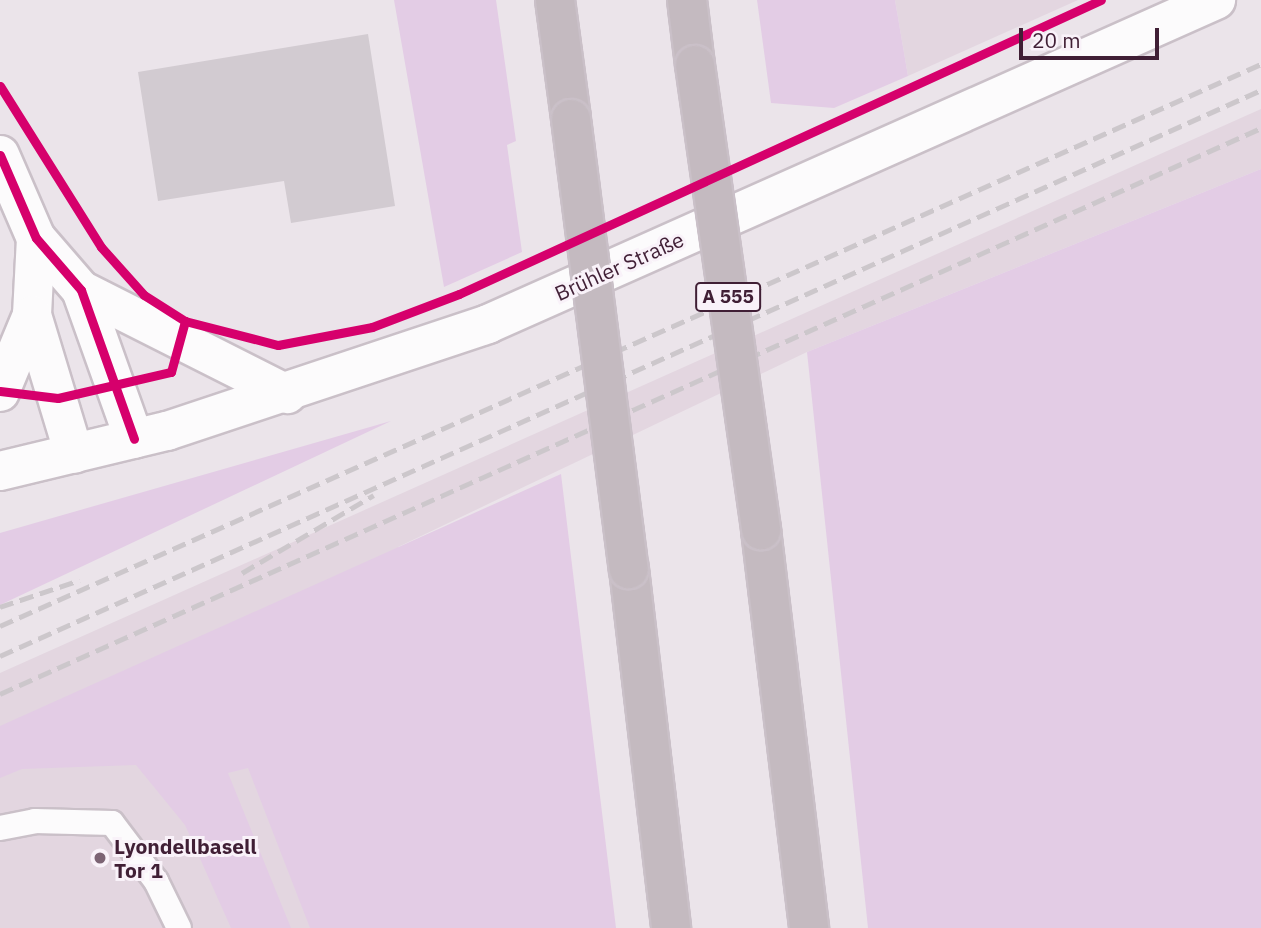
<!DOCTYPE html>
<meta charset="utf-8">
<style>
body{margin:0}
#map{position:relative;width:1261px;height:928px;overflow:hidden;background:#ebe4ea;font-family:"IBM Plex Sans",sans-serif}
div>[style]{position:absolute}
.built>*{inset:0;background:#e3d6e0}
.green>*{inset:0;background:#e3cce5}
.building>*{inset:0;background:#d2cbd1}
.roads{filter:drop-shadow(2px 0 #cac0c8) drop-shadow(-2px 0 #cac0c8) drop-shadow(0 2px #cac0c8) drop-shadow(0 -2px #cac0c8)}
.service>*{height:24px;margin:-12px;padding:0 12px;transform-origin:12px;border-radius:12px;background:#fcfbfc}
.tertiary>*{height:38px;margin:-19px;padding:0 19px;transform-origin:19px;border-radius:19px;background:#fcfbfc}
.secondary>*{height:38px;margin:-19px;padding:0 19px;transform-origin:19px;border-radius:19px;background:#fcfbfc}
.motorway>*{height:38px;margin:-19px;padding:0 19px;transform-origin:19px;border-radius:19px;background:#c4bac0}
.rail>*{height:5px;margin-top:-2.5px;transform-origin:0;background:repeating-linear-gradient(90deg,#ccc7cb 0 14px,transparent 0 21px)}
.bridges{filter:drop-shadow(2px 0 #cac0c8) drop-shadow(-2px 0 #cac0c8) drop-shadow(0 2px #cac0c8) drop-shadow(0 -2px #cac0c8)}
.motorway-bridge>*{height:38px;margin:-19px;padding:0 19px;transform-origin:19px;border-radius:19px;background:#c4bac0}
.cycleway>*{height:9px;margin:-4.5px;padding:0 4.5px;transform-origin:4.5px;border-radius:4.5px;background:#d6006c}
.dots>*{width:19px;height:19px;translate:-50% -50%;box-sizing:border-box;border:4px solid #f9f2f9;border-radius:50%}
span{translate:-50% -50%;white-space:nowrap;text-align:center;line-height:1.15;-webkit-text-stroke:6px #f9f2f9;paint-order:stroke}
.shield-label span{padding:2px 5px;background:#f9f2f9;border:2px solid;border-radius:5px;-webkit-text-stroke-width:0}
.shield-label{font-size:19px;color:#401f35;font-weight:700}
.street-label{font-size:21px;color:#401f35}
.poi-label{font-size:21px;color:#401f35;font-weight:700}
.left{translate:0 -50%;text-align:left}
.scale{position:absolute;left:1019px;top:28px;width:140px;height:32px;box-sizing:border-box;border:4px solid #401f35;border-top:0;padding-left:9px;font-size:21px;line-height:24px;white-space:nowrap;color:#401f35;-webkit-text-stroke:5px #f9f2f9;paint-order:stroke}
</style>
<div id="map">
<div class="built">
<i style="clip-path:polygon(895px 0,1078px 0,908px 76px)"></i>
<i style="clip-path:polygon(1261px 109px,1261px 169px,807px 352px,398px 547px,515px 928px,0 928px,0 673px)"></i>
</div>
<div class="green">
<i style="clip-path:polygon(394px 0,496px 0,516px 141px,507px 145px,522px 252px,444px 287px)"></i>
<i style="clip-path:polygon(757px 0,895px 0,908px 76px,834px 108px,771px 103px)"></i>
<i style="clip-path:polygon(1261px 169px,1261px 928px,868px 928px,807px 352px)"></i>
<i style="clip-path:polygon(391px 421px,0 605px,0 533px)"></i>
<i style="clip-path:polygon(561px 474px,616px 928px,310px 928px,248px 768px,228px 773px,291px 928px,231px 928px,185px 825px,136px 765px,22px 769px,0 778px,0 726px)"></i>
</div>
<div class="building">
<i style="clip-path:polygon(368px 34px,395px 206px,291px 223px,284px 181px,158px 201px,138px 72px)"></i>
</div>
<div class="roads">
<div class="service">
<i style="left:0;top:828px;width:36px;rotate:-11deg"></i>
<i style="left:35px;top:821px;width:77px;rotate:1.5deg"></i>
<i style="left:112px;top:823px;width:73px;rotate:52.8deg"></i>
<i style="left:156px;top:881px;width:52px;rotate:63.9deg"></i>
</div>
<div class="tertiary">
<i style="left:0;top:155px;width:90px;rotate:66.6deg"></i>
<i style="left:36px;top:238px;width:69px;rotate:49.1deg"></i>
<i style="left:81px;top:290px;width:158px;rotate:70.4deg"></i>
<i style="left:36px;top:238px;width:77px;rotate:93deg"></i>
<i style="left:32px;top:315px;width:145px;rotate:73.2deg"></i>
<i style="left:81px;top:290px;width:231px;rotate:26.8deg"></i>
<i style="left:0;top:392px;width:83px;rotate:-67.4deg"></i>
</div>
<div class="secondary">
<i style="left:0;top:471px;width:172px;rotate:-13.5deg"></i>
<i style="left:167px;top:431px;width:338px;rotate:-18.4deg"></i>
<i style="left:488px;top:324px;width:797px;rotate:-23.99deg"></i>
</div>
<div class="motorway">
<i style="left:555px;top:0;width:120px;rotate:82.3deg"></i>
<i style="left:687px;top:0;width:65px;rotate:83deg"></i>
<i style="left:761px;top:530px;width:401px;rotate:83.1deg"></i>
<i style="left:629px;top:569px;width:361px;rotate:83.3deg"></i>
</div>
</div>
<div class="rail">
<i style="left:242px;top:573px;width:153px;rotate:-30.6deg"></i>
<i style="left:0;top:607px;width:84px;rotate:-18.6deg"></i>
<i style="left:0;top:626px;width:1381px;rotate:-24.02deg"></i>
<i style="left:0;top:656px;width:1382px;rotate:-24.17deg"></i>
<i style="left:0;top:694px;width:1382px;rotate:-24.17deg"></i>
</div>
<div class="bridges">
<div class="motorway-bridge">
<i style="left:695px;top:65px;width:470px;rotate:81.9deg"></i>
<i style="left:571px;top:119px;width:454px;rotate:82.7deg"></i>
</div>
</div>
<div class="cycleway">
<i style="left:0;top:86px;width:190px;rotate:57.9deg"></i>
<i style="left:101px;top:247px;width:64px;rotate:48.1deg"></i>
<i style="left:144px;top:295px;width:49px;rotate:32.4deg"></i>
<i style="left:185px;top:321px;width:96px;rotate:14.5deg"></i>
<i style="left:278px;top:345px;width:96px;rotate:-10.8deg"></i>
<i style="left:372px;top:327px;width:93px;rotate:-20.8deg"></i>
<i style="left:459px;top:294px;width:706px;rotate:-24.61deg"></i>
<i style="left:0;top:155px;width:90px;rotate:66.6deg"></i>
<i style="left:36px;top:238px;width:69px;rotate:49.1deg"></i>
<i style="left:81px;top:290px;width:158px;rotate:70.4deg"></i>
<i style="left:0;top:391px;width:58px;rotate:6.9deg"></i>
<i style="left:58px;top:398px;width:116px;rotate:-13deg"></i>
<i style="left:171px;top:372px;width:53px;rotate:-74.6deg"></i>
</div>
<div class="dots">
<i style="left:100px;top:858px;background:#7c6474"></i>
</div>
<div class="shield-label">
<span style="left:728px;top:297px">A 555</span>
</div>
<div class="street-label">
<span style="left:619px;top:266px;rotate:-24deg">Brühler Straße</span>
</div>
<div class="poi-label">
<span class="left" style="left:114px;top:858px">Lyondellbasell<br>Tor 1</span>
</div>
<div class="scale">20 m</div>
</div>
